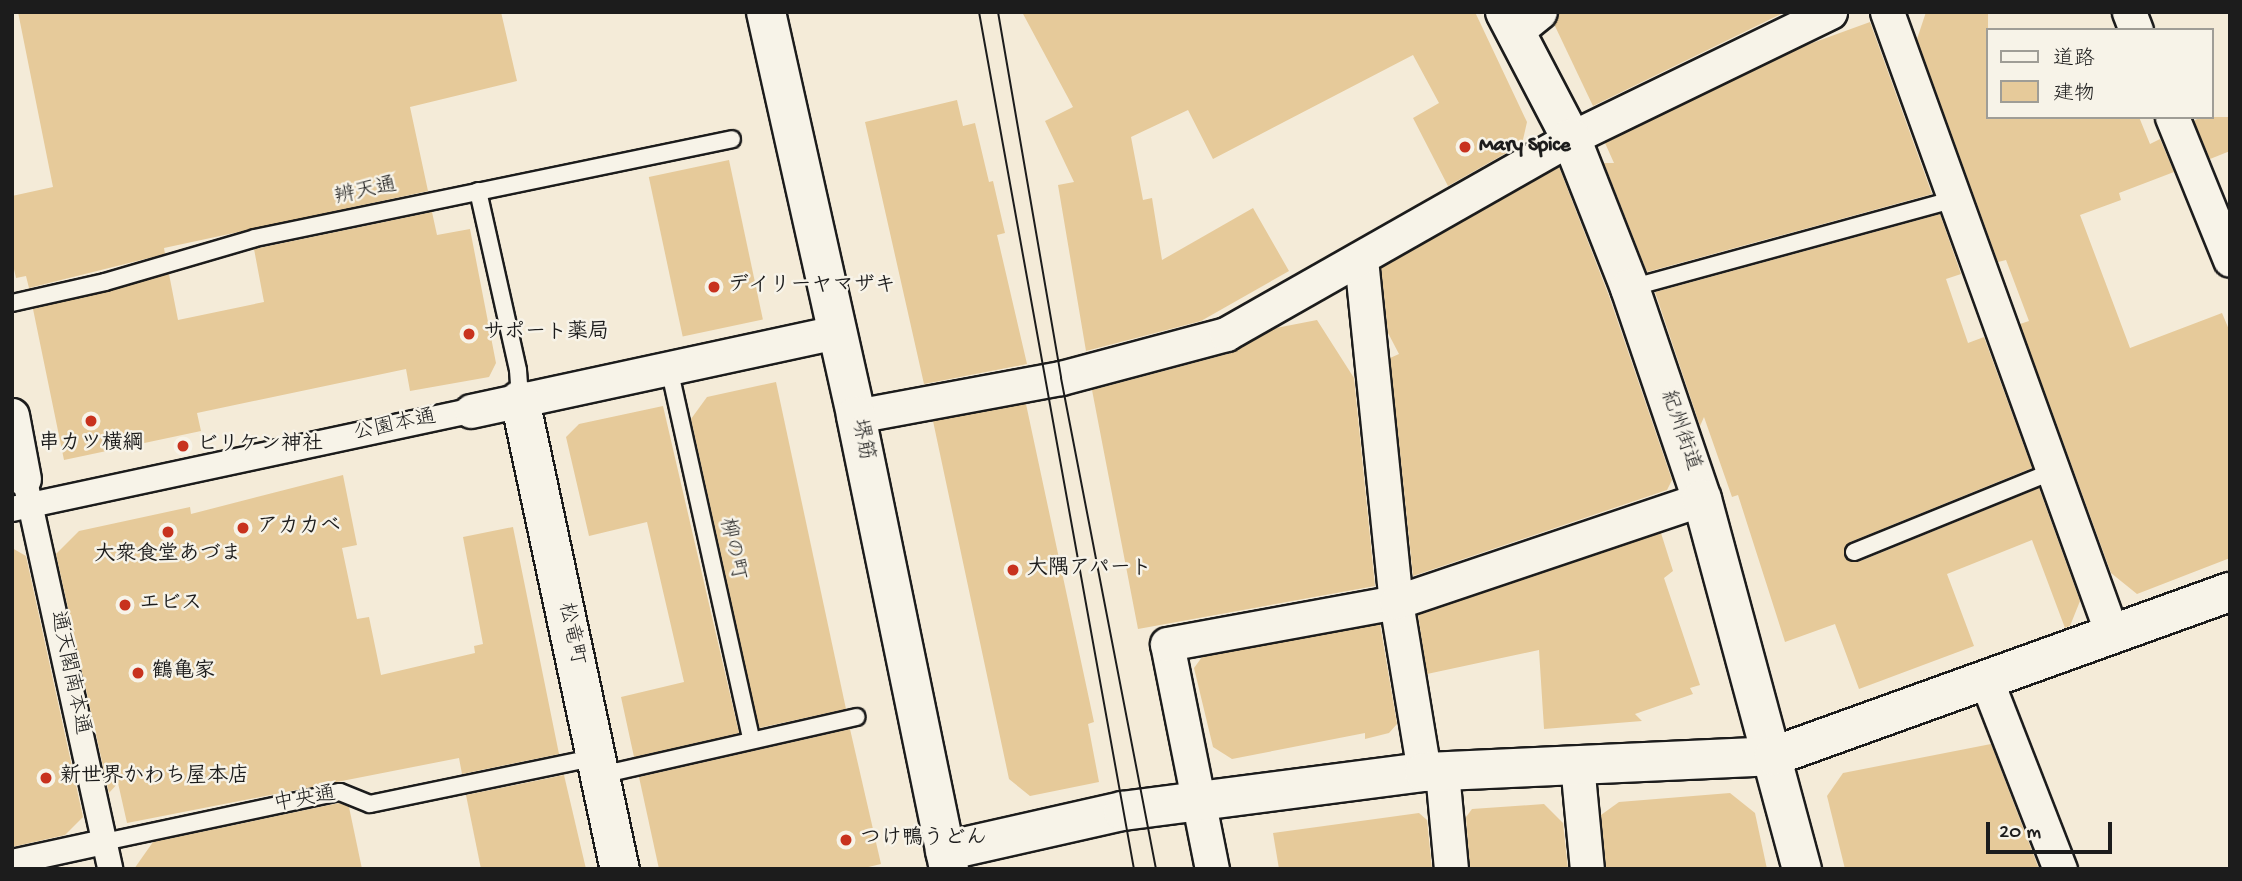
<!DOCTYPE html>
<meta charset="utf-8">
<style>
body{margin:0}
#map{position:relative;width:2242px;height:881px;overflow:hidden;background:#f4ebd8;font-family:"Gochi Hand","Klee One",sans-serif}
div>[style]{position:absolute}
.building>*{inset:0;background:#e6ca9a;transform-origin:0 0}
.roads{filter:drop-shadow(2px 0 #1c1c1c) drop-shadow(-2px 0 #1c1c1c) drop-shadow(0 2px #1c1c1c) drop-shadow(0 -2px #1c1c1c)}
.service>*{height:16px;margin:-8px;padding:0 8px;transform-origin:8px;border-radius:8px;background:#f7f3e8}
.pedestrian>*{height:24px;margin:-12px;padding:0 12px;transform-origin:12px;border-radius:12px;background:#f7f3e8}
.minor>*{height:33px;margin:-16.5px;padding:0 16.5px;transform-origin:16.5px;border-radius:16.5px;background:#f7f3e8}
.tertiary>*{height:38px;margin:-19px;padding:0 19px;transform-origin:19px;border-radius:19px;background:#f7f3e8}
.tram>*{height:2px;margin:-1px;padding:0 1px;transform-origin:1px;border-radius:1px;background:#1c1c1c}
.dots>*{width:19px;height:19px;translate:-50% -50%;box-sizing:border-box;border:4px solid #f7f3e8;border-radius:50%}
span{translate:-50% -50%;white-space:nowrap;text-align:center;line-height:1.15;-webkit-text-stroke:5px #f7f3e8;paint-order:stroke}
.poi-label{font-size:21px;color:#1c1c1c;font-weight:700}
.left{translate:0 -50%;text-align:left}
.street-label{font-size:21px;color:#1c1c1c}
.frame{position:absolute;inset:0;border:14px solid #1c1c1c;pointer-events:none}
.legend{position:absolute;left:1986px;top:28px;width:228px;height:91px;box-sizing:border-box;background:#f7f3e8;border:2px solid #9f9d96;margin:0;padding:9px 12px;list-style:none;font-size:21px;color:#1c1c1c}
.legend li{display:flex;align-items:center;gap:14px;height:35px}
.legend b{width:35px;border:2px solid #9f9d96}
.scale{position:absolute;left:1986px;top:822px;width:126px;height:32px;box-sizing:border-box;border:4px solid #1c1c1c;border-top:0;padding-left:9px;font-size:21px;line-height:24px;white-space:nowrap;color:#1c1c1c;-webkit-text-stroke:5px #f7f3e8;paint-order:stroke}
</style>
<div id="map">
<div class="building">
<i style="clip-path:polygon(18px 12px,501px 12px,517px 81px,410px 107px,428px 191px,164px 248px,165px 254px,29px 288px,26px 276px,16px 278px,12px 260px,12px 196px,53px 187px)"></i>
<i style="clip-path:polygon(1022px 12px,1475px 12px,1527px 122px,1522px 144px,1448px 186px,1413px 118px,1439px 103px,1413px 55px,1213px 159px,1188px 110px,1131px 137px,1143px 200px,1152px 198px,1162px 260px,1253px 208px,1289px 271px,1201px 321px,1086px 351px,1058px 185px,1074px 182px,1045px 121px,1073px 107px)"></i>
<i style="clip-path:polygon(1559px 12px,1785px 12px,1593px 106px,1554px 24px)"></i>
<i style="clip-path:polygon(1926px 12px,1988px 12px,1988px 117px,2139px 117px,2150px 144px,2160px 139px,2174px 172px,2119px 193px,2121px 200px,2080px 215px,2130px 348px,2222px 313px,2230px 332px,2230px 558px,2137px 594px,2111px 573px,2020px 324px,2029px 321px,2006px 260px,1998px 262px,1917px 39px)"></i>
<i style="clip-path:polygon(1870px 22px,1932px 194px,1647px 272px,1604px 163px,1614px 163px,1605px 143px,1804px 46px)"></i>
<i style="clip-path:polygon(957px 100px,963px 126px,975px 123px,989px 182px,993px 181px,1005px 233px,997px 235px,1027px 364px,924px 384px,865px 122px)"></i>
<i style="clip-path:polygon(2200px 117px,2230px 117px,2230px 151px,2210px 159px,2194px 121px)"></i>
<i style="left:729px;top:160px;width:163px;height:82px;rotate:78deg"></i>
<i style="clip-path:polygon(1559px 167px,1609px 296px,1672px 480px,1667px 490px,1413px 576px,1390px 358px,1399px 354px,1388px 333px,1381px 268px)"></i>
<i style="clip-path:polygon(432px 212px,437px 235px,470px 229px,496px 363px,489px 377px,410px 391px,406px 369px,197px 413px,201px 431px,64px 460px,33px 309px,169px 274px,178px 320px,264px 302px,254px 249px)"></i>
<i style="clip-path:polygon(1940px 214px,1961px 274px,1946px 279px,1968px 343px,1984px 337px,2032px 468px,1850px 542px,1844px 555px,1858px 562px,2039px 488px,2080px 601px,2070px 626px,2065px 628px,2032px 540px,1947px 574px,1974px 646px,1859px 689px,1835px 624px,1785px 642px,1738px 495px,1732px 497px,1704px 417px,1700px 426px,1655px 292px)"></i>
<i style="clip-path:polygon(1317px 320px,1354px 378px,1375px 586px,1138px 629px,1092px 390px,1231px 353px,1276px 328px)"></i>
<i style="clip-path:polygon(776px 382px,846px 709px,759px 728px,691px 419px,707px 397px)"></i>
<i style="clip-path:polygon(1026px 404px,1094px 722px,1088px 724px,1099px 782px,1030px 796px,1009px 779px,933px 421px)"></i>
<i style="clip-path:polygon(663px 406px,739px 733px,634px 757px,621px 697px,684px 682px,647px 522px,589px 536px,566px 437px,579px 424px)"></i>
<i style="clip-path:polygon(343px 475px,357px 545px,342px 548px,357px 619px,369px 617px,381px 675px,475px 653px,474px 646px,483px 644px,463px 537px,513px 527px,559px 754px,462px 774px,459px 758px,127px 823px,118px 783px,109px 793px,56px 554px,79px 531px,190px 507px,191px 514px)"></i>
<i style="clip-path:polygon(1661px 533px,1673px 571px,1664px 578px,1700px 685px,1690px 688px,1693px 694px,1635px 714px,1642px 721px,1544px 729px,1539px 650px,1427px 674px,1418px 615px)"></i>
<i style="clip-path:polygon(12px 548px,26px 556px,83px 817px,65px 835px,12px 847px)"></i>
<i style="clip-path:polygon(1380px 624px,1397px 724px,1389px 733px,1365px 739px,1365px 733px,1232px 759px,1213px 747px,1194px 668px,1202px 657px)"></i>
<i style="clip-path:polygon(850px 729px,881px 864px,860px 869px,659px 869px,639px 777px)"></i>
<i style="clip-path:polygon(1991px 744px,2039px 869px,1845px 869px,1827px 796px,1843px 773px)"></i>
<i style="clip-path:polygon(564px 775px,586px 869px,481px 869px,466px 795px)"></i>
<i style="clip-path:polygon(1730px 793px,1755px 813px,1767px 869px,1606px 869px,1601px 815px,1619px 802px)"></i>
<i style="clip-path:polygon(339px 803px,349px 807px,362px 869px,134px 869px,153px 842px)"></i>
<i style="clip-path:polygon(1544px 804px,1563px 823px,1568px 869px,1470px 869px,1466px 817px,1472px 809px)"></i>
<i style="clip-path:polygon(1419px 813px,1427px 820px,1432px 869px,1279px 869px,1273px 833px)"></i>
</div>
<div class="roads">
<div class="service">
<i style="left:478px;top:191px;width:183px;rotate:77.4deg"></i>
<i style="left:518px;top:370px;width:30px;rotate:86deg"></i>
<i style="left:1630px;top:288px;width:337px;rotate:-15.3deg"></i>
<i style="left:12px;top:303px;width:95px;rotate:-12.7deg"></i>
<i style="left:105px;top:282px;width:156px;rotate:-16.3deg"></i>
<i style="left:255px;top:238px;width:487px;rotate:-11.7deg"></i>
<i style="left:669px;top:368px;width:380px;rotate:77.5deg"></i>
<i style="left:1854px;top:552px;width:215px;rotate:-22.1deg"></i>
<i style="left:601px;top:775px;width:262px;rotate:-12.8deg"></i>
<i style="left:104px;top:842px;width:241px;rotate:-12deg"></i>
<i style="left:340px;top:792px;width:32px;rotate:22deg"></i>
<i style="left:370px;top:804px;width:232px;rotate:-11.7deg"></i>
</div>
<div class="pedestrian">
<i style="left:27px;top:490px;width:388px;rotate:77.6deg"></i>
<i style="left:12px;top:509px;width:469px;rotate:-12.1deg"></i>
<i style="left:12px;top:862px;width:94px;rotate:-12.3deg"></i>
</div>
<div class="minor">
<i style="left:1887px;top:12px;width:658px;rotate:70.11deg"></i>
<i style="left:2129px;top:12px;width:19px;rotate:69deg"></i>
<i style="left:1514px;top:33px;width:33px;rotate:-39deg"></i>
<i style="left:2172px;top:117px;width:154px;rotate:67.9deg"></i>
<i style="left:1361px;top:259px;width:345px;rotate:84.2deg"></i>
<i style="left:1396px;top:602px;width:172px;rotate:80.6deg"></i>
<i style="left:471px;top:411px;width:373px;rotate:-12.2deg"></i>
<i style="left:12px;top:415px;width:65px;rotate:79.4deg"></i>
<i style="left:856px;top:416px;width:208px;rotate:-10.5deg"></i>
<i style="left:1061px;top:378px;width:171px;rotate:-14.9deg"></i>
<i style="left:1226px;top:334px;width:397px;rotate:-29.6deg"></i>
<i style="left:1571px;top:138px;width:288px;rotate:-25.9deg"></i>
<i style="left:1987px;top:682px;width:201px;rotate:68.7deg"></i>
<i style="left:1577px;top:764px;width:105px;rotate:84.6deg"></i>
<i style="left:1442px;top:772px;width:97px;rotate:84.7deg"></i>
<i style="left:1212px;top:869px;width:229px;rotate:-101.3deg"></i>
<i style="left:1167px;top:644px;width:233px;rotate:-10.4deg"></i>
<i style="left:1396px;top:602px;width:323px;rotate:-18.6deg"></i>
</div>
<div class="tertiary">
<i style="left:766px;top:12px;width:414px;rotate:77.4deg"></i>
<i style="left:856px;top:416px;width:462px;rotate:78.4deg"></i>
<i style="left:1505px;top:12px;width:142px;rotate:62.4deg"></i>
<i style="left:1571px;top:138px;width:161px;rotate:68.5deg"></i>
<i style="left:1630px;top:288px;width:223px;rotate:71.2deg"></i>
<i style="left:1702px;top:499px;width:383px;rotate:74.9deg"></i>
<i style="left:520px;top:400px;width:480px;rotate:78deg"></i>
<i style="left:945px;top:851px;width:182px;rotate:-12.7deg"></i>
<i style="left:1123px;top:811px;width:304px;rotate:-7.4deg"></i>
<i style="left:1424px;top:772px;width:350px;rotate:-2.6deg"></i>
<i style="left:1774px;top:756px;width:485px;rotate:-19.8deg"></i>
</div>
</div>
<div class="tram">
<i style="left:979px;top:12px;width:871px;rotate:79.75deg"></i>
<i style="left:998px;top:12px;width:371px;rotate:80.2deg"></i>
<i style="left:1061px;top:378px;width:500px;rotate:79.05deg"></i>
</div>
<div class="dots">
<i style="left:1465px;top:147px;background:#c8321e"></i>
<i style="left:714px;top:287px;background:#c8321e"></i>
<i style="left:469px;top:334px;background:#c8321e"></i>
<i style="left:91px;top:421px;background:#c8321e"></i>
<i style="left:183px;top:446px;background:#c8321e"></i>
<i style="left:243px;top:528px;background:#c8321e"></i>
<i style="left:168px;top:532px;background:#c8321e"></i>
<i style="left:1013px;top:570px;background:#c8321e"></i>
<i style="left:125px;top:605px;background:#c8321e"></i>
<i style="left:138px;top:673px;background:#c8321e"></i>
<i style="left:46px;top:778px;background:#c8321e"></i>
<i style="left:846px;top:840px;background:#c8321e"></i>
</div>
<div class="poi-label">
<span class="left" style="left:1479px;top:147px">Mary Spice</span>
<span class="left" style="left:728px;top:287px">デイリーヤマザキ</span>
<span class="left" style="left:483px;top:334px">サポート薬局</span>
<span style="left:91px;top:445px">串カツ横綱</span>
<span class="left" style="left:197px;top:446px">ビリケン神社</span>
<span class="left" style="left:257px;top:528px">アカカベ</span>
<span style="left:168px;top:556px">大衆食堂あづま</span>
<span class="left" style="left:1027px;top:570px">大隅アパート</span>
<span class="left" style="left:139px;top:605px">エビス</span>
<span class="left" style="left:152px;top:673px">鶴亀家</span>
<span class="left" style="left:60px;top:778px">新世界かわち屋本店</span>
<span class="left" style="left:860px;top:840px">つけ鴨うどん</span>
</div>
<div class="street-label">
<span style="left:366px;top:193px;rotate:-12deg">辨天通</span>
<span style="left:395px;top:427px;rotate:-12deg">公園本通</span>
<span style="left:1679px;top:431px;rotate:71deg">紀州街道</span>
<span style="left:861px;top:440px;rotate:78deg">堺筋</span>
<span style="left:731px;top:549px;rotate:78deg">柳の町</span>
<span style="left:570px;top:634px;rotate:78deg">松竜町</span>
<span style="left:68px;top:673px;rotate:78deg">通天閣南本通</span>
<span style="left:305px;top:801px;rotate:-10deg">中央通</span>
</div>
<div class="frame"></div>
<ul class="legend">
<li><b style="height:9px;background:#f7f3e8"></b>道路</li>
<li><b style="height:19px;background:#e6ca9a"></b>建物</li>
</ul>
<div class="scale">20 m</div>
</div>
